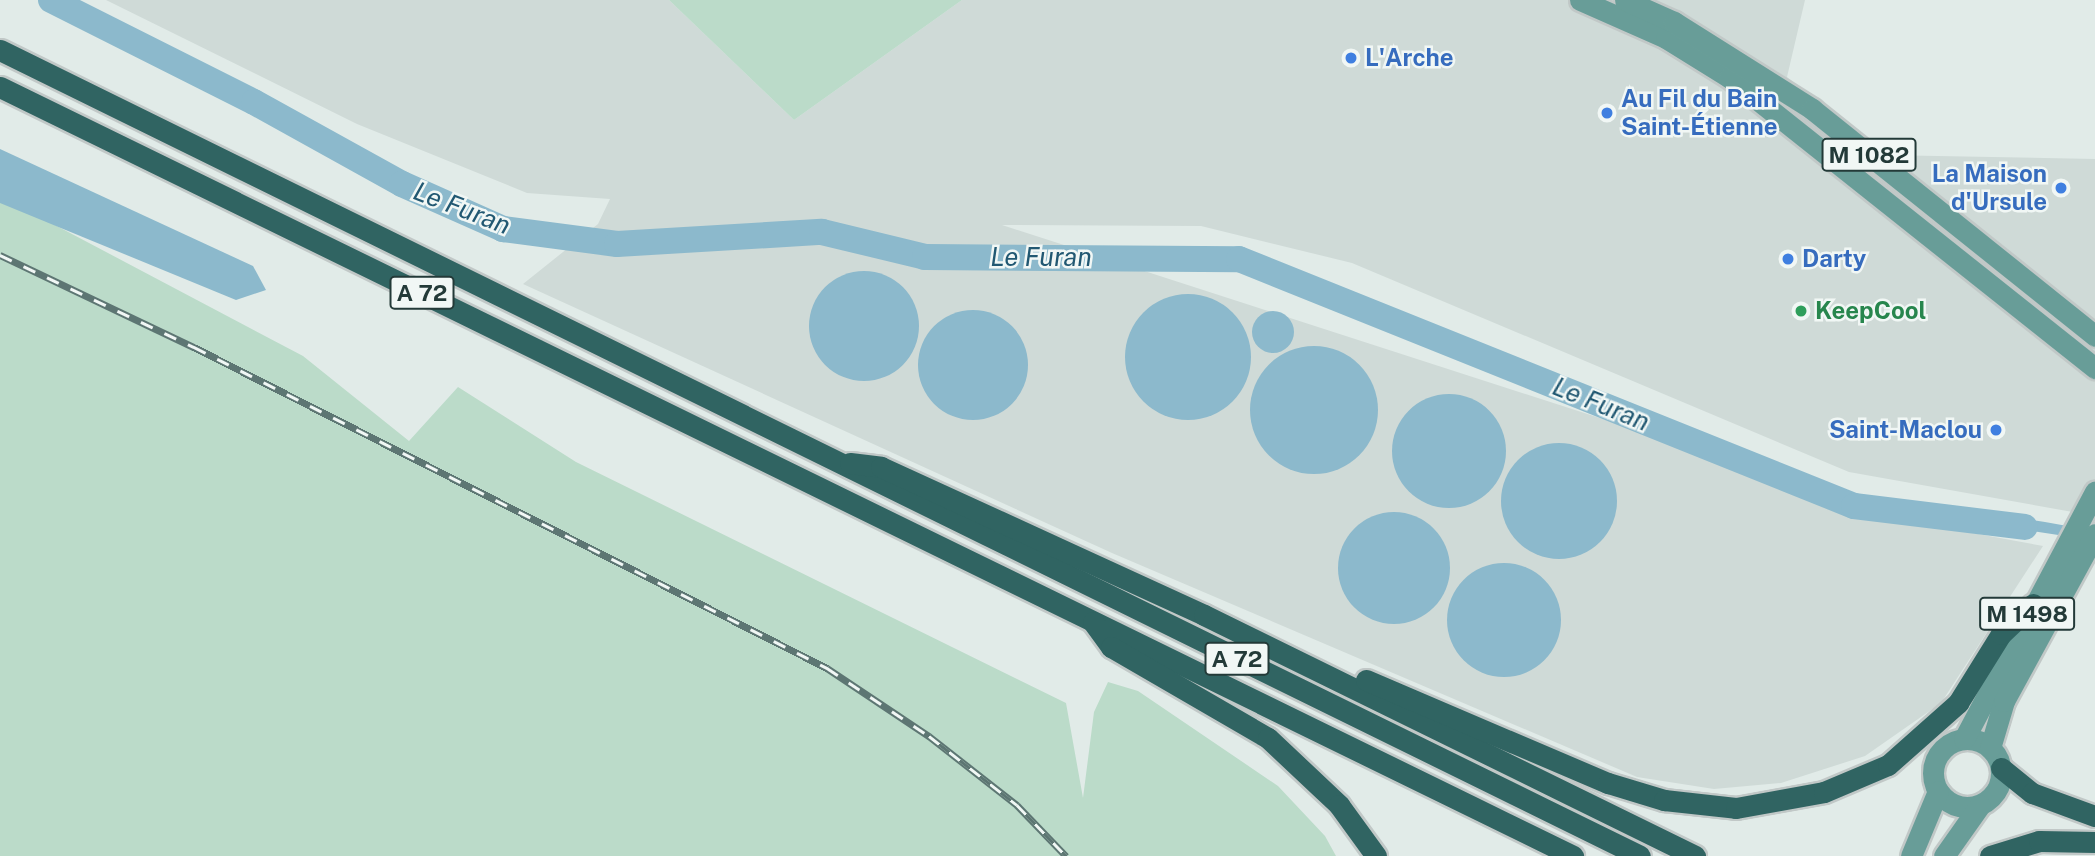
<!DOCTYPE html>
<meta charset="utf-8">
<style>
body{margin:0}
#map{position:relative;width:2095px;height:856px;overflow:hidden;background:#e1ebe8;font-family:"Public Sans",sans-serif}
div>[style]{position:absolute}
.built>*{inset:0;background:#cfdad7}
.green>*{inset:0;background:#bbdbc9}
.water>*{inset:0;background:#8cb9cc}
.round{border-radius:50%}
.river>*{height:26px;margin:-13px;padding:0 13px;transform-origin:13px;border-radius:13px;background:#8cb9cc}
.roads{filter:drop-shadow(2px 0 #c1c8c7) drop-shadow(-2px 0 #c1c8c7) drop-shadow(0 2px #c1c8c7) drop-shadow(0 -2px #c1c8c7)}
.primary>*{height:21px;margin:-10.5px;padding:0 10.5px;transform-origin:10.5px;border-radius:10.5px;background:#689d98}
.primary>.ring{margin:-10.5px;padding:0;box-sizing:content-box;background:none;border:21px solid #689d98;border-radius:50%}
.motorway>*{height:21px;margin:-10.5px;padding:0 10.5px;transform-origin:10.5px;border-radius:10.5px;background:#306462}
.rail>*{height:7px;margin-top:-3.5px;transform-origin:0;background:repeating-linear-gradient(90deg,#f1f7f5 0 13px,#5d7673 0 26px);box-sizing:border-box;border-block:2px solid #5d7673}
.dots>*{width:19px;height:19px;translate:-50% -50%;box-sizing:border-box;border:4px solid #f1f7f5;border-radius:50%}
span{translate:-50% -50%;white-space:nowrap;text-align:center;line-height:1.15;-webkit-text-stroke:5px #f1f7f5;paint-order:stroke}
.shield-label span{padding:2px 5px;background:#f1f7f5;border:2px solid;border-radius:5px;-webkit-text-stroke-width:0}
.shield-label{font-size:23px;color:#233a38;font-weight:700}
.shop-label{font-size:24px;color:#366cbe;font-weight:700}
.left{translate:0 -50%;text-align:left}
.right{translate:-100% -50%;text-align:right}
.leisure-label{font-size:24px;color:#27864d;font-weight:700}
.water-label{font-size:26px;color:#215872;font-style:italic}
</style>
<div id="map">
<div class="built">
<i style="clip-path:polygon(106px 0,669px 0,794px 120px,962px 0,1805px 0,1787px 77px,1882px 155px,2095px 159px,2095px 516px,1849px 472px,1352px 263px,1201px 226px,1002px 225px,1637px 430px,1847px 510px,2043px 546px,1941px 703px,1865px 756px,1781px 783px,1714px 789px,1637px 777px,1112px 553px,523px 284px,598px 224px,610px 199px,527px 193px,357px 124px)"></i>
</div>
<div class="green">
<i style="clip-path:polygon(669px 0,962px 0,794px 120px)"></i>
<i style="clip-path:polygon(0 196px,303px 356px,409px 441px,458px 387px,576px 462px,1066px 703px,1083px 798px,1094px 712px,1108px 682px,1138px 691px,1278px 786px,1325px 836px,1336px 856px,0 856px)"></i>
</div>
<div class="water">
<i style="clip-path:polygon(0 149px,253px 266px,266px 290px,236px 300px,0 203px)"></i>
<i class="round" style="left:809px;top:271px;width:110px;height:110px"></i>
<i class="round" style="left:1125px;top:294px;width:126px;height:126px"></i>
<i class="round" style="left:918px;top:310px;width:110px;height:110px"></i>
<i class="round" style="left:1252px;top:311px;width:42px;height:42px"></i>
<i class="round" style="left:1250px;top:346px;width:128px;height:128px"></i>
<i class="round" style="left:1392px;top:394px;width:114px;height:114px"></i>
<i class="round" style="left:1501px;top:443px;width:116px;height:116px"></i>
<i class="round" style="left:1338px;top:512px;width:112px;height:112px"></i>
<i style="clip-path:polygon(1987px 513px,2045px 522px,2095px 531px,2065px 536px,1991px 525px)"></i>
<i class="round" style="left:1447px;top:563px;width:114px;height:114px"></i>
</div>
<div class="river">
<i style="left:51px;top:0;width:227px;rotate:26.7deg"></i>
<i style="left:254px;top:102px;width:169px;rotate:29deg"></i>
<i style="left:402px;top:184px;width:111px;rotate:24deg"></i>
<i style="left:503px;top:229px;width:115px;rotate:7.5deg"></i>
<i style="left:617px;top:244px;width:205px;rotate:-3.4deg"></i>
<i style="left:822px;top:232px;width:106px;rotate:13.6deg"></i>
<i style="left:925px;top:257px;width:314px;rotate:0.4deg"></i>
<i style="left:1239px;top:259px;width:663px;rotate:21.88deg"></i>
<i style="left:1854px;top:506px;width:172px;rotate:7deg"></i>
</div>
<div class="roads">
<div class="primary">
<i style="left:1580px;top:0;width:94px;rotate:23.8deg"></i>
<i style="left:1666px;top:38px;width:74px;rotate:31.8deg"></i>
<i style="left:1729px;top:77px;width:468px;rotate:38.5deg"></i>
<i style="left:1625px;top:0;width:54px;rotate:24.2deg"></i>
<i style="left:1674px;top:22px;width:163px;rotate:32.2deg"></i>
<i style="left:1812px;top:109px;width:363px;rotate:38.7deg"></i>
<i class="ring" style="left:1933px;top:739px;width:47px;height:47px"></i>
<i style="left:1964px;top:739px;width:280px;rotate:-62.1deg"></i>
<i style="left:1990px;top:748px;width:49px;rotate:-73.4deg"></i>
<i style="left:2004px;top:701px;width:190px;rotate:-61.4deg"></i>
<i style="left:1911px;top:856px;width:70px;rotate:-67.4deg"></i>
<i style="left:1944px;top:856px;width:62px;rotate:-54.8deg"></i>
</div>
<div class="motorway">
<i style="left:0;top:50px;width:1827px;rotate:26.17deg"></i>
<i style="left:0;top:87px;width:1751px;rotate:26.05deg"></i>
<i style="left:850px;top:463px;width:31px;rotate:7deg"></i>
<i style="left:881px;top:467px;width:355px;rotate:24.6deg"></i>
<i style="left:1204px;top:615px;width:547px;rotate:26.14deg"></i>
<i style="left:1093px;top:622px;width:31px;rotate:54deg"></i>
<i style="left:1111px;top:647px;width:181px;rotate:30.1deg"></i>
<i style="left:1268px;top:738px;width:98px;rotate:43.3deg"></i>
<i style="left:1339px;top:805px;width:63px;rotate:54deg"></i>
<i style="left:1366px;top:680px;width:263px;rotate:23.1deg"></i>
<i style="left:1608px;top:783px;width:59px;rotate:16.9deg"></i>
<i style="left:1664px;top:800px;width:72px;rotate:6.3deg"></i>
<i style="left:1736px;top:808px;width:89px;rotate:-10.3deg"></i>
<i style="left:1824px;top:792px;width:69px;rotate:-22.9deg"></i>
<i style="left:1888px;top:765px;width:94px;rotate:-41.5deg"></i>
<i style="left:1958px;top:703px;width:81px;rotate:-58.1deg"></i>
<i style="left:2001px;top:634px;width:44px;rotate:-43.2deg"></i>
<i style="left:2001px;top:768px;width:40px;rotate:39deg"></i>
<i style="left:2032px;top:793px;width:67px;rotate:20.1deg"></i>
<i style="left:1990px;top:856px;width:51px;rotate:-17deg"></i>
<i style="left:2039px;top:841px;width:56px;rotate:1deg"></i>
</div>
</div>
<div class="rail">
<i style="left:0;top:255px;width:215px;rotate:25.4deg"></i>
<i style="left:194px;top:347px;width:710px;rotate:26.89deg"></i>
<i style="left:827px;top:668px;width:123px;rotate:33.7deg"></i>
<i style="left:929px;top:736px;width:112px;rotate:38.1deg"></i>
<i style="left:1017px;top:805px;width:71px;rotate:46.1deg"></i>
</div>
<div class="dots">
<i style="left:1351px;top:58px;background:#3f7fe0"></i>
<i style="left:1607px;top:113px;background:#3f7fe0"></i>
<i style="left:2061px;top:188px;background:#3f7fe0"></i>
<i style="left:1788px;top:259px;background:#3f7fe0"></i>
<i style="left:1801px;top:311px;background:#2e9e5b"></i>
<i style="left:1996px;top:430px;background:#3f7fe0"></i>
</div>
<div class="shield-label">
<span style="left:1869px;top:155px">M 1082</span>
<span style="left:422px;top:293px">A 72</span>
<span style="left:2027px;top:614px">M 1498</span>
<span style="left:1237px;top:659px">A 72</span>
</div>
<div class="shop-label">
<span class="left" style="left:1365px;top:58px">L'Arche</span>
<span class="left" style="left:1621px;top:113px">Au Fil du Bain<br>Saint-Étienne</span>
<span class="right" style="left:2047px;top:188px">La Maison<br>d'Ursule</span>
<span class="left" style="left:1802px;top:259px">Darty</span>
<span class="right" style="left:1982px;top:430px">Saint-Maclou</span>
</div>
<div class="leisure-label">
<span class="left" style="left:1815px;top:311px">KeepCool</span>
</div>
<div class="water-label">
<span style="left:462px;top:208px;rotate:21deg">Le Furan</span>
<span style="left:1041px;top:257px">Le Furan</span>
<span style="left:1601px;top:404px;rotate:22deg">Le Furan</span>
</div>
</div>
